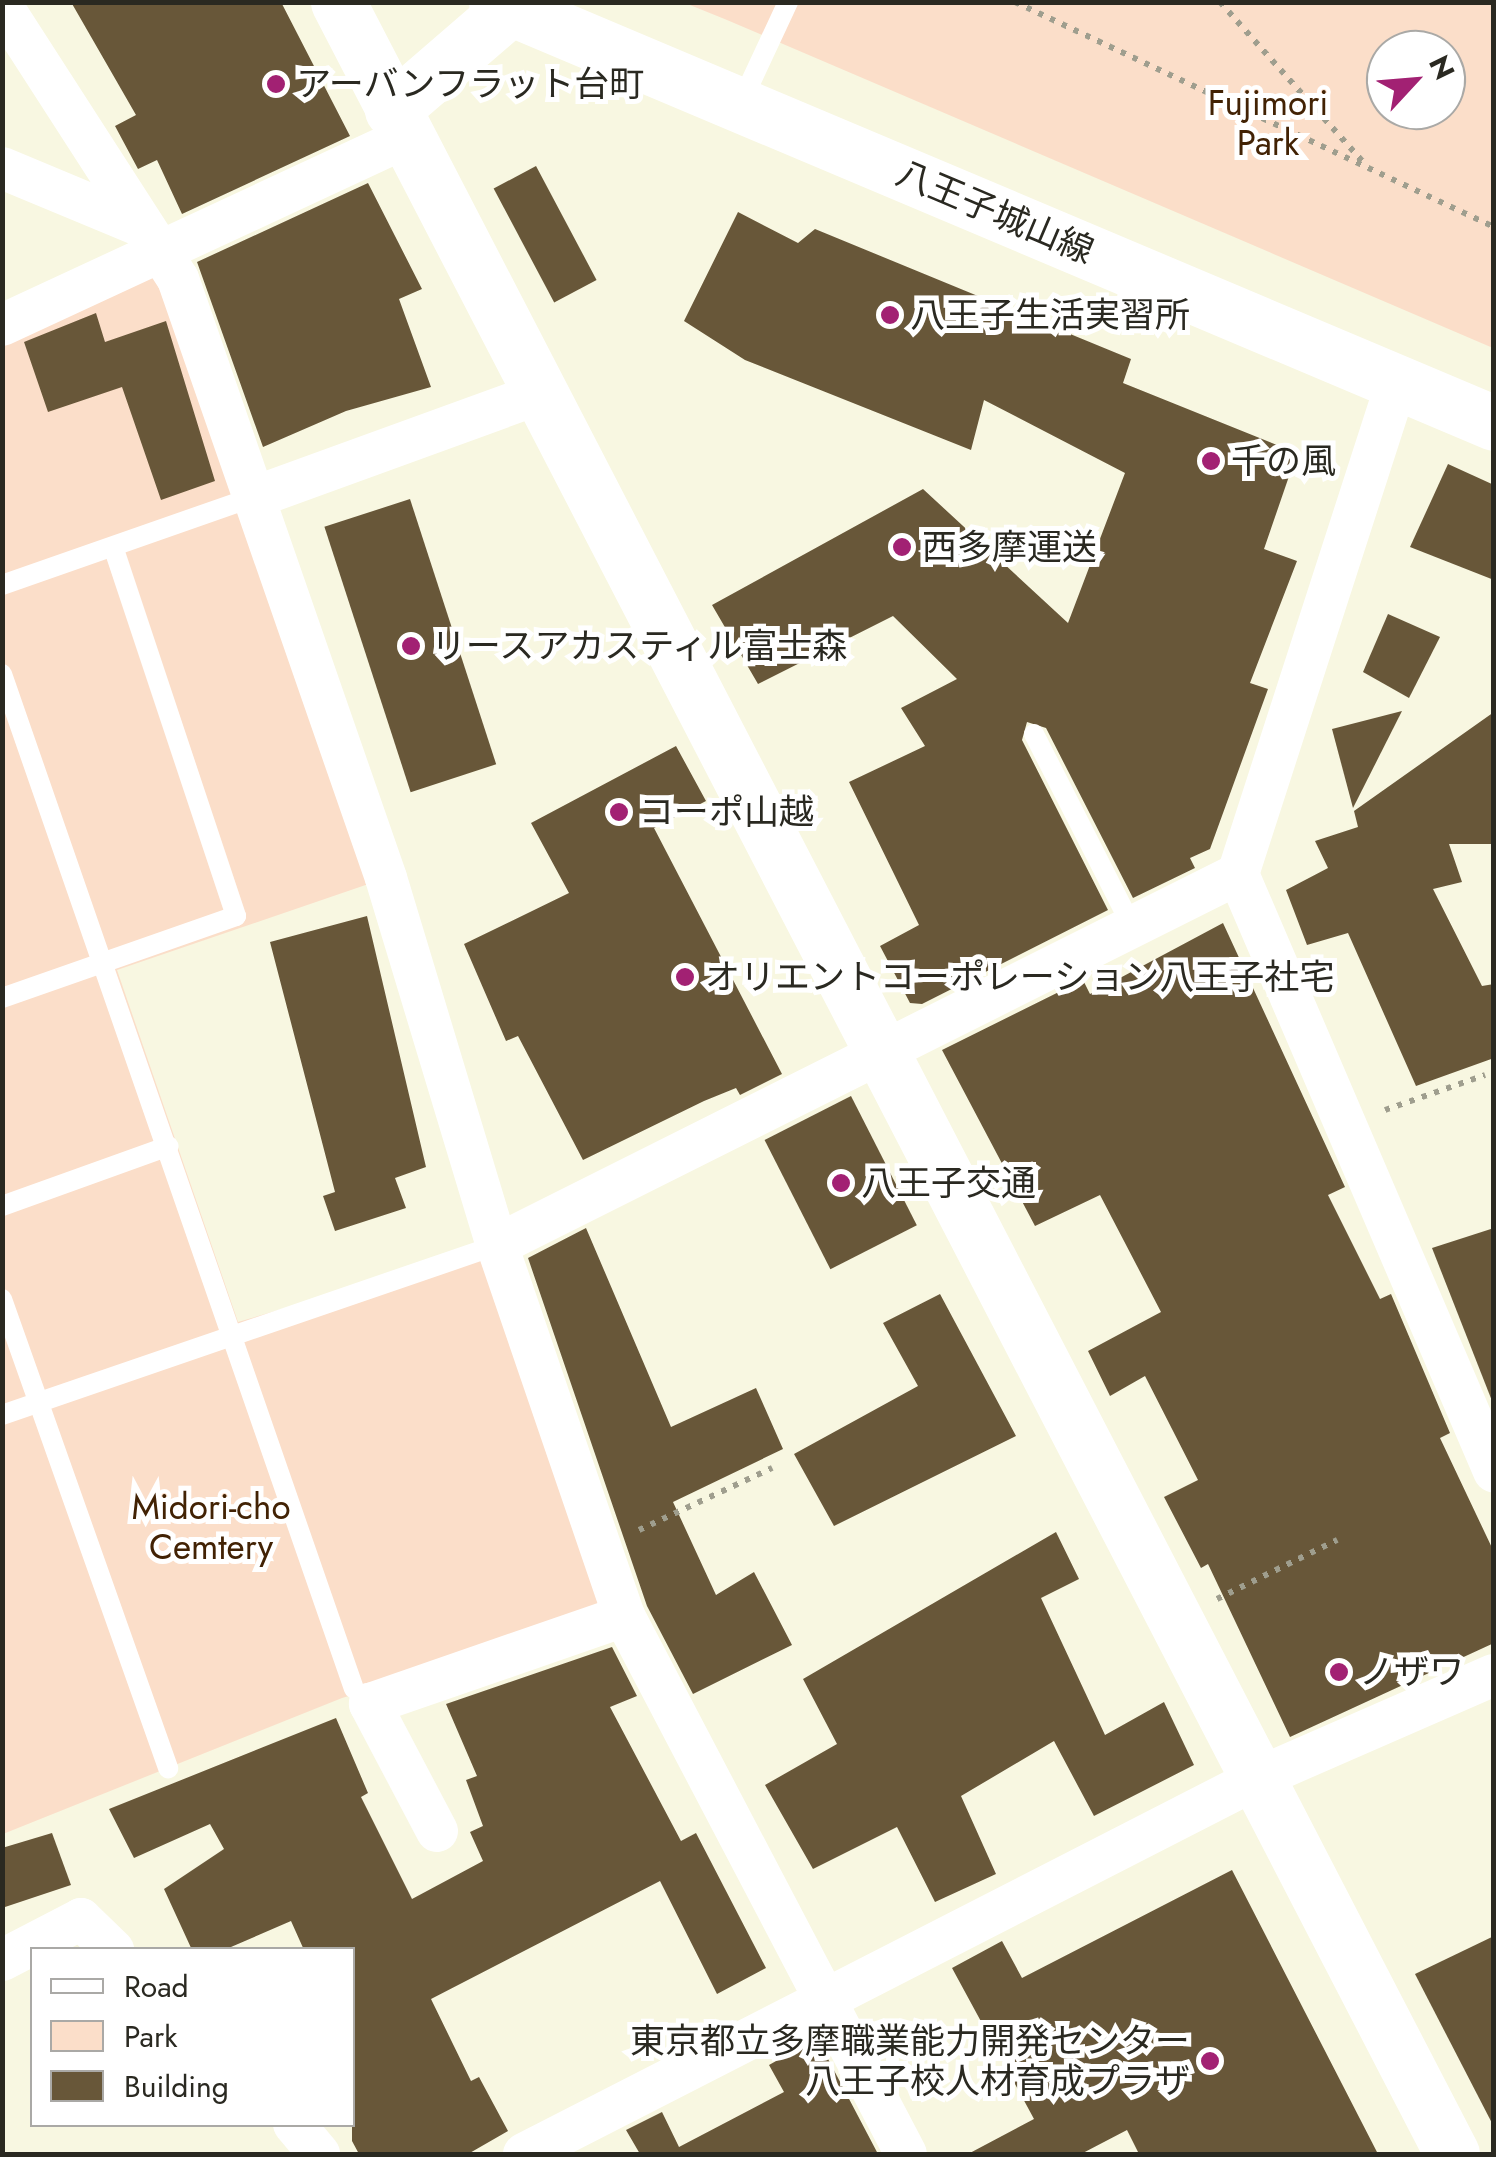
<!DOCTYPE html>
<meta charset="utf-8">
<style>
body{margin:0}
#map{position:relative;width:1496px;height:2157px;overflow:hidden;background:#f8f7e1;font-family:Jost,"Noto Sans JP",sans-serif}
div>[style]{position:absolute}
.green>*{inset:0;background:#fbdec9}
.building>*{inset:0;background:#685739;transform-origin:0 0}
.path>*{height:6px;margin-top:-3px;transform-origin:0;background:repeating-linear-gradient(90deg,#9f9e8e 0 5px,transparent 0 13px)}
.lane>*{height:20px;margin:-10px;padding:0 10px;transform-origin:10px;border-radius:10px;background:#fff}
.street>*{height:42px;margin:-21px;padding:0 21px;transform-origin:21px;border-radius:21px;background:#fff}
.secondary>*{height:55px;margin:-27.5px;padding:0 27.5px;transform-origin:27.5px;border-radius:27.5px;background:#fff}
.dots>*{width:28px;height:28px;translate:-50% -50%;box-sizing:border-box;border:5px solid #fff;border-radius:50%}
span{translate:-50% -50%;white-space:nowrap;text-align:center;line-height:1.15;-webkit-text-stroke:10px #fff;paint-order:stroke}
.poi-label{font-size:35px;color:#2a2921}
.left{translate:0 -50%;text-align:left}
.right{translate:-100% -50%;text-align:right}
.park-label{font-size:35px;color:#422204}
.street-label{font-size:35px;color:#2a2921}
.frame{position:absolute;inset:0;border:5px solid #2a2921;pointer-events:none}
.legend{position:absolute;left:30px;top:1947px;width:325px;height:180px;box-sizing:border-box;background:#fff;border:2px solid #aaa9a6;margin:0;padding:12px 18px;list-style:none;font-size:30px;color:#2a2921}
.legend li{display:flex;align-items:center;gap:20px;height:50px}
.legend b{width:50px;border:2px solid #aaa9a6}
.north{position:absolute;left:1366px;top:30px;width:100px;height:100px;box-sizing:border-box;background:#fff;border:2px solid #aaa9a6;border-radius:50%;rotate:64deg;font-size:28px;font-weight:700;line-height:40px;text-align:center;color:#2a2921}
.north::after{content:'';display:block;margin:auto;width:35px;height:45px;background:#a22173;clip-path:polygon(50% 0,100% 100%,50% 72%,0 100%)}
</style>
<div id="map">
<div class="green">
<i style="clip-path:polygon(evenodd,685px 3px,1493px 3px,1493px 348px,727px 20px,685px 3px,1386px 50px,1446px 50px,1446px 110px,1386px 110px,1386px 50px)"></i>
<i style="clip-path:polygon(163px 250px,386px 878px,117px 970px,238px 1322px,497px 1245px,624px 1616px,342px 1698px,3px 1834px,3px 325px)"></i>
</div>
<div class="building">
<i style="clip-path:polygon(71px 2px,281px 2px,350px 136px,182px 214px,157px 160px,138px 169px,115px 126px,136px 115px)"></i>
<i style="left:536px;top:166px;width:129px;height:48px;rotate:62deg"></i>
<i style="clip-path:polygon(368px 183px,422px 289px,399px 299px,431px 387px,346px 411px,263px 447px,197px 262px)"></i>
<i style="clip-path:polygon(738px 212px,798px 243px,815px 229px,1131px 359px,1123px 383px,1297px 453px,1264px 549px,1297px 561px,1250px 683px,1268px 689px,1210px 849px,1190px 858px,1195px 868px,1133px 898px,1046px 728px,1027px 722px,1022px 740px,1108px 910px,922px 1004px,910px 1003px,880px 946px,919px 925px,849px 782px,925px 746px,901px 708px,957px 679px,893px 616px,758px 684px,712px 605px,923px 489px,1068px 623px,1125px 473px,984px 400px,971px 450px,745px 360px,684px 321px)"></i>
<i style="clip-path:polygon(96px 313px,105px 342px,166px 321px,215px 481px,161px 500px,122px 387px,48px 412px,24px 342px)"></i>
<i style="clip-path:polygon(1448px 464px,1494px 485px,1494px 580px,1410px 547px)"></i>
<i style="left:410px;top:499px;width:279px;height:90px;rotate:72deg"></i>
<i style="clip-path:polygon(1388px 614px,1440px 637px,1409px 698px,1363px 672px)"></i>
<i style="clip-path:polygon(1402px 711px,1353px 808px,1332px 729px)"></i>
<i style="clip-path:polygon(1494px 712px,1494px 844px,1449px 844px,1462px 882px,1433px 889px,1482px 986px,1494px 984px,1494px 1058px,1416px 1086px,1348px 933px,1307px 945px,1286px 890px,1328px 868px,1315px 841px,1358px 827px,1354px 811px)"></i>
<i style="clip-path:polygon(676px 746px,706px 801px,654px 828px,782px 1074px,740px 1095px,736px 1088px,704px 1101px,583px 1160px,518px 1036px,506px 1041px,464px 944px,569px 893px,531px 823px)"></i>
<i style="clip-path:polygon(367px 916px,426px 1167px,395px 1178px,406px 1208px,335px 1231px,323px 1196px,335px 1192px,270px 942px)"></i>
<i style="clip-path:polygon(1223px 923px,1345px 1187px,1328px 1195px,1380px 1299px,1391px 1294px,1450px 1433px,1440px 1438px,1494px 1552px,1494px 1643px,1290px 1737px,1208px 1564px,1201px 1568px,1164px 1497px,1198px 1480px,1145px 1376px,1110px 1396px,1088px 1351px,1161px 1312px,1100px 1195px,1035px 1226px,942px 1050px,1083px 980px,1090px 994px)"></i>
<i style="left:851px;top:1096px;width:145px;height:97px;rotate:63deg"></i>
<i style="clip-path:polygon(586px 1228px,671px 1427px,756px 1388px,783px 1449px,673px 1502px,716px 1595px,754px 1572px,792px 1645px,693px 1694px,647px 1606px,528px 1258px)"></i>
<i style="clip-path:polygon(1494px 1228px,1494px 1406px,1432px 1248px)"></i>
<i style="clip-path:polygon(940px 1294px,1016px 1436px,834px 1526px,794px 1454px,918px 1386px,883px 1323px)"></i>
<i style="clip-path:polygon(1056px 1532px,1079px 1579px,1041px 1598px,1105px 1735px,1164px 1702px,1194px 1765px,1094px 1816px,1054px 1741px,961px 1796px,996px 1874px,935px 1902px,897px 1827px,813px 1869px,765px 1785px,837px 1744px,803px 1679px)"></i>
<i style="clip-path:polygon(612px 1647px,637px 1696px,610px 1707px,681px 1841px,696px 1833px,766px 1968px,717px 1994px,660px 1881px,431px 1999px,471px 2081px,479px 2077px,508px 2131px,468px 2154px,359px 2154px,352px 2141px,352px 1950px,304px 1950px,291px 1921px,224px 1950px,192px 1950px,164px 1889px,224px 1849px,210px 1824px,134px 1858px,109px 1809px,336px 1718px,368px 1793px,361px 1797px,412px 1899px,483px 1861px,470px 1832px,483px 1826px,466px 1780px,477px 1776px,446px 1704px)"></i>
<i style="clip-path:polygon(52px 1833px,71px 1885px,2px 1908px,2px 1848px)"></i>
<i style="clip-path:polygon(1232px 1870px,1378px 2154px,1139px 2154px,1127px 2130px,1081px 2154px,968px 2154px,1034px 2119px,952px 1968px,1002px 1941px,1022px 1978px)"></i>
<i style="clip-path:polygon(1494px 1936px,1494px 2127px,1415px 1974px)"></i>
<i style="clip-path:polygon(817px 2038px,878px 2154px,640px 2154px,626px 2130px,662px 2112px,679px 2147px,784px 2092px,769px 2065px)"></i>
</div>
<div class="path">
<i style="left:1015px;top:2px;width:529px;rotate:25.16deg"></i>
<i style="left:1220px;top:2px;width:216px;rotate:48.2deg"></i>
<i style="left:1385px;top:1110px;width:106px;rotate:-19.3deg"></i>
<i style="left:639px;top:1530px;width:147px;rotate:-25deg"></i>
<i style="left:1217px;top:1599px;width:134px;rotate:-26.2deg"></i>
</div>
<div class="lane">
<i style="left:740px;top:105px;width:114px;rotate:-65deg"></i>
<i style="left:2px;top:585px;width:269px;rotate:-19.3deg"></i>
<i style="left:2px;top:674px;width:1074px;rotate:70.87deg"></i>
<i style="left:1034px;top:734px;width:216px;rotate:63deg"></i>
<i style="left:2px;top:998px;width:248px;rotate:-19.3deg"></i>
<i style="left:236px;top:916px;width:387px;rotate:-108.4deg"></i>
<i style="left:2px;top:1206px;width:177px;rotate:-19.8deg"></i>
<i style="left:2px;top:1299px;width:498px;rotate:70.5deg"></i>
<i style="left:2px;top:1415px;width:523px;rotate:-18.95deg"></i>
</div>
<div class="street">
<i style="left:2px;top:6px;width:325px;rotate:57.2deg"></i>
<i style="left:178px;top:279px;width:634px;rotate:70.85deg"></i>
<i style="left:386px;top:878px;width:383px;rotate:73.2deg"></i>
<i style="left:497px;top:1245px;width:392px;rotate:71.1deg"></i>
<i style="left:624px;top:1616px;width:607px;rotate:62.34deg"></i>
<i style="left:2px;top:168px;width:148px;rotate:22.6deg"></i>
<i style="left:2px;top:325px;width:444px;rotate:-24.9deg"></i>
<i style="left:1397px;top:382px;width:517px;rotate:107.91deg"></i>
<i style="left:1238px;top:874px;width:650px;rotate:66.79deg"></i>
<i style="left:258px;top:496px;width:299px;rotate:-20deg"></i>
<i style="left:497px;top:1245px;width:829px;rotate:-26.6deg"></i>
<i style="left:437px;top:1831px;width:144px;rotate:-117.8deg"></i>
<i style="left:370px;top:1704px;width:269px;rotate:-19.1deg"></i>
<i style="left:2px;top:1960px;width:89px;rotate:-27.4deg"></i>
<i style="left:81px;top:1919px;width:45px;rotate:44.1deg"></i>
<i style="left:294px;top:2124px;width:39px;rotate:50deg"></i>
<i style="left:524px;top:2154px;width:825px;rotate:-27.12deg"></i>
<i style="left:1258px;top:1778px;width:257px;rotate:-23.6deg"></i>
</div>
<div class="secondary">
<i style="left:338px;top:2px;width:2423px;rotate:62.63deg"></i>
<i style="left:496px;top:2px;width:1083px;rotate:22.87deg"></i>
<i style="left:392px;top:110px;width:156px;rotate:-40.8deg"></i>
</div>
<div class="dots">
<i style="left:276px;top:84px;background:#a22173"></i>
<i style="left:890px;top:315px;background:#a22173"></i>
<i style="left:1211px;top:461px;background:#a22173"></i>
<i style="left:902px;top:547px;background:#a22173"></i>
<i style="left:411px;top:646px;background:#a22173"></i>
<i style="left:619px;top:812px;background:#a22173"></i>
<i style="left:685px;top:977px;background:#a22173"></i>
<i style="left:841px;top:1183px;background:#a22173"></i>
<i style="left:1339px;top:1672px;background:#a22173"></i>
<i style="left:1210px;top:2061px;background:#a22173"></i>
</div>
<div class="poi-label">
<span class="left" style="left:296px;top:84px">アーバンフラット台町</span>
<span class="left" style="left:910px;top:315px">八王子生活実習所</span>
<span class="left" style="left:1231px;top:461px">千の風</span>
<span class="left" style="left:922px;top:547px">西多摩運送</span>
<span class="left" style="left:431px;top:646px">リースアカスティル富士森</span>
<span class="left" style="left:639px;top:812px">コーポ山越</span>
<span class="left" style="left:705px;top:977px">オリエントコーポレーション八王子社宅</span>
<span class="left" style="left:861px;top:1183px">八王子交通</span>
<span class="left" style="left:1359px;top:1672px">ノザワ</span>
<span class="right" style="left:1190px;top:2061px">東京都立多摩職業能力開発センター<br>八王子校人材育成プラザ</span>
</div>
<div class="park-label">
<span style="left:1268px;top:123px">Fujimori<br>Park</span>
<span style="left:211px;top:1527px">Midori-cho<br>Cemtery</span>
</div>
<div class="street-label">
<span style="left:995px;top:212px;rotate:23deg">八王子城山線</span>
</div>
<div class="frame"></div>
<ul class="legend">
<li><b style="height:12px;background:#fff"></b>Road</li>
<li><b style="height:28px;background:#fbdec9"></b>Park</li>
<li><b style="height:28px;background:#685739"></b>Building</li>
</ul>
<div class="north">N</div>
</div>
